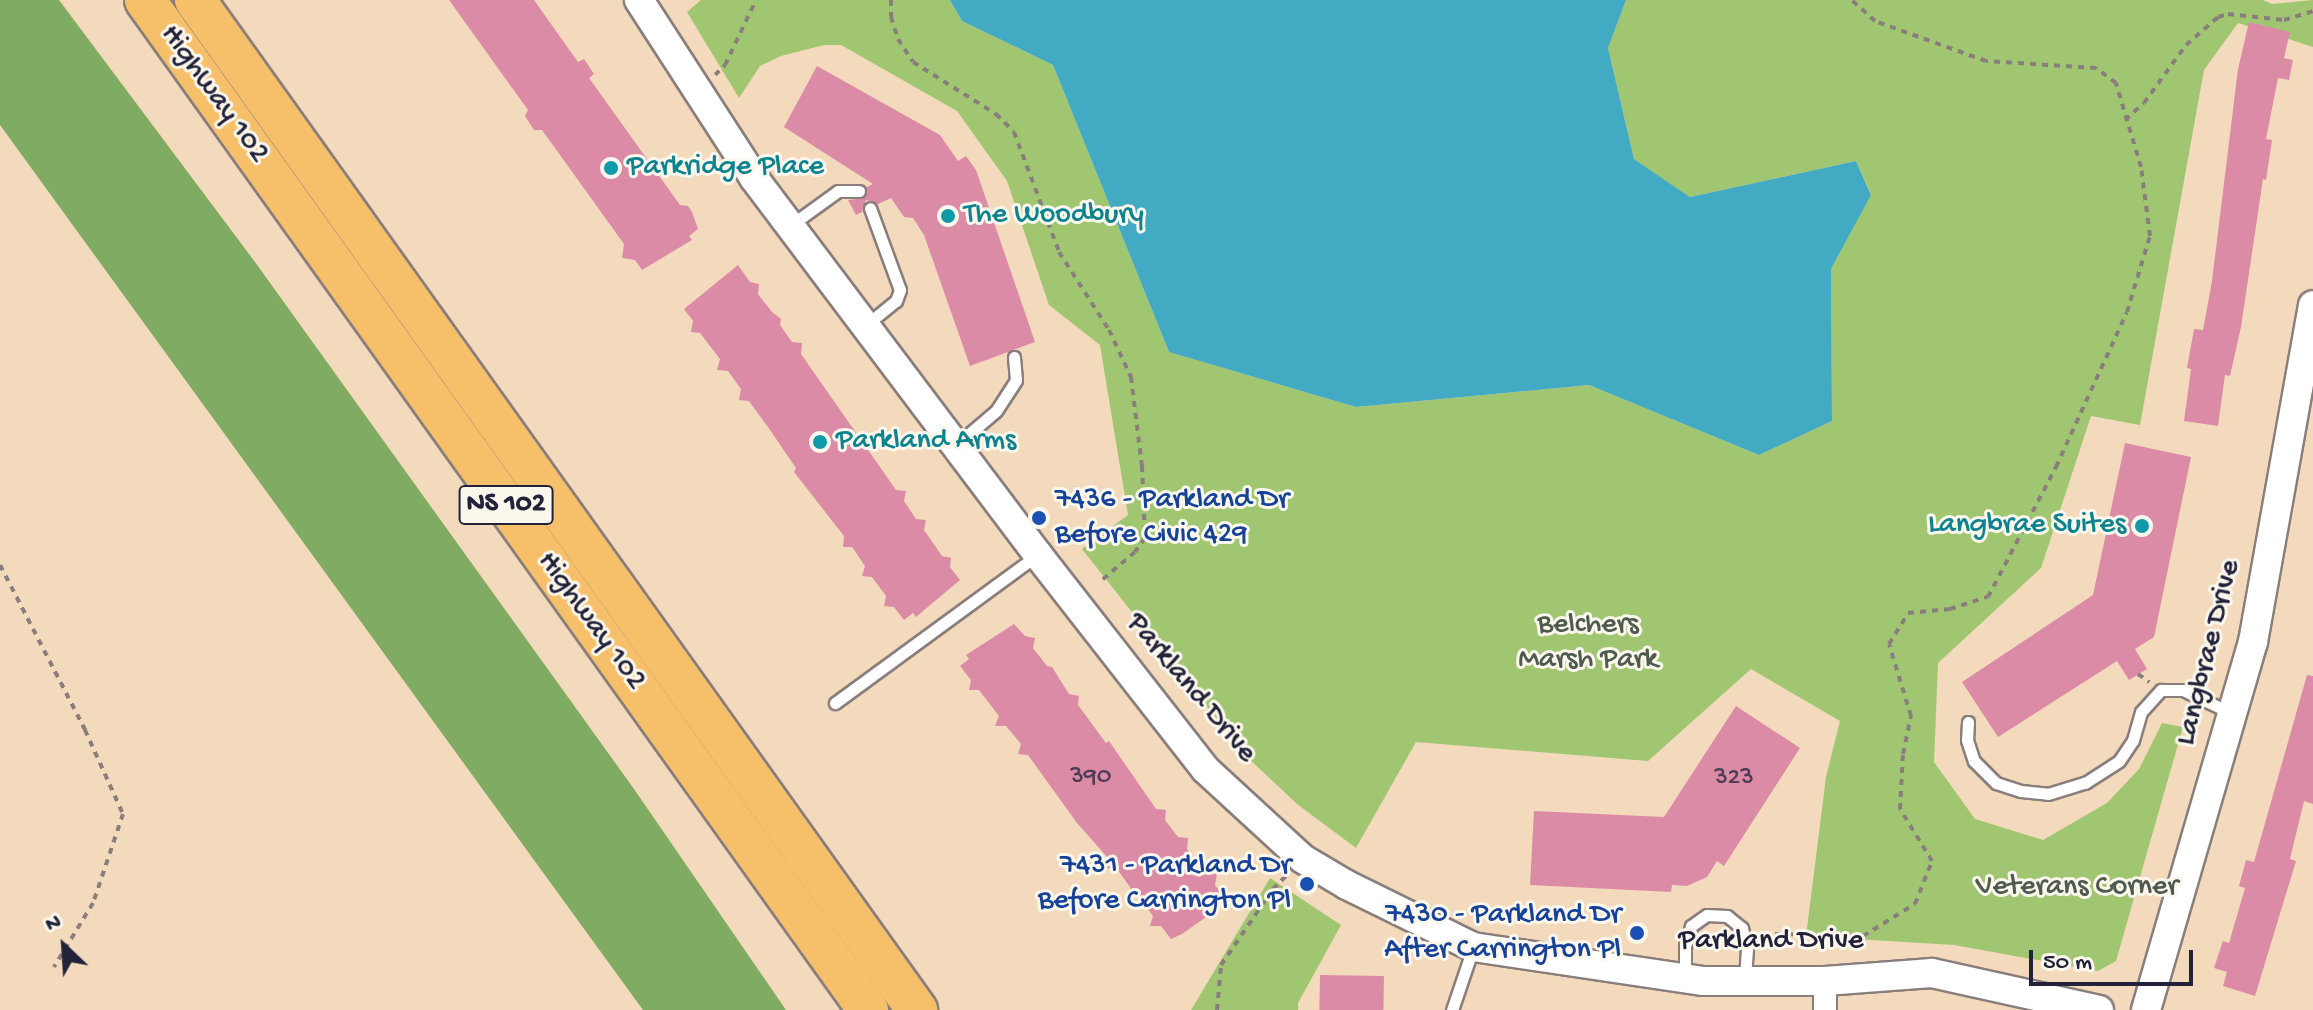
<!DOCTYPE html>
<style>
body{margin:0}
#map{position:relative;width:2313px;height:1010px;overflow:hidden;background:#f3dabc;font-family:"Gochi Hand",sans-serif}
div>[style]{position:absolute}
.green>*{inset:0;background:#a0c671}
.forest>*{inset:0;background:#80ab63}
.water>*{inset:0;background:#43aac3}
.building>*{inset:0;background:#dc8ba6;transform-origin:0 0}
.path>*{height:4px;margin-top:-2px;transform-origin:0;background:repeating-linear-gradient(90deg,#8a7e7c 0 6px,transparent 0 12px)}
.roads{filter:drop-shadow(2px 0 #8a7e7c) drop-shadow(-2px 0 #8a7e7c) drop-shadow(0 2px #8a7e7c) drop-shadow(0 -2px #8a7e7c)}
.service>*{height:11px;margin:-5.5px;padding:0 5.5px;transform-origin:5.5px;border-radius:5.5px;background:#fff}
.minor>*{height:22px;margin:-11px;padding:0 11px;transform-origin:11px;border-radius:11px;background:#fff}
.tertiary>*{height:28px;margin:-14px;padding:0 14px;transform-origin:14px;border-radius:14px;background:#fff}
.motorway>*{height:40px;margin:-20px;padding:0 20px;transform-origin:20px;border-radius:20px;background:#f6c06b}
.dots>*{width:22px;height:22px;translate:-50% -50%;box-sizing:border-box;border:4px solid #fbf7ec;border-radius:50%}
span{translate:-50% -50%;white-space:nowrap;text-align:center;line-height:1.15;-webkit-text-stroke:6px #fbf7ec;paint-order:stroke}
.number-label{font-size:26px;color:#503c56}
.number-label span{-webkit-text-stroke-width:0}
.shield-label span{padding:2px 6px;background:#fbf7ec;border:2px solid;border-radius:6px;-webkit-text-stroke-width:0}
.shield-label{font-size:28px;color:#22223b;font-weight:700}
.street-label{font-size:30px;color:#22223b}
.culture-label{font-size:30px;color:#0d838f}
.left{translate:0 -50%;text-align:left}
.right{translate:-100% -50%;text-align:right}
.transit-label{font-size:30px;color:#164399}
.park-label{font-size:30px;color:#4e5b4e}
.north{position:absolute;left:24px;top:906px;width:80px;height:80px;-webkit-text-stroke:6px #fbf7ec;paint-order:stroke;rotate:335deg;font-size:22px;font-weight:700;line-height:32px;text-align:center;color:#22223b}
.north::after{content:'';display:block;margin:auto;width:28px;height:36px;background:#22223b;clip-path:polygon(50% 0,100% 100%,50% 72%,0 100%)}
.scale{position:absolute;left:2029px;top:950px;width:164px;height:36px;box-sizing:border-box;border:4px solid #22223b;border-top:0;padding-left:10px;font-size:24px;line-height:28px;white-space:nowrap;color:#22223b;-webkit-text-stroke:6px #fbf7ec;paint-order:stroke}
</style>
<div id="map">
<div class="green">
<i style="clip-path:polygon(701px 0,950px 0,962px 21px,1053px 65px,1169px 352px,1356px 407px,1589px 385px,1759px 455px,1832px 421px,1831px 269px,1871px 194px,1856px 161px,1690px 197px,1634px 159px,1608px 48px,1626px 0,2263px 0,2272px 4px,2313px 0,2313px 47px,2238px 23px,2204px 70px,2140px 425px,2091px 416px,2041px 568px,1938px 663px,1934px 762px,1975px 819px,2043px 840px,2107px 803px,2139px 769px,2162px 723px,2183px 727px,2116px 961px,2098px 971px,1954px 945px,1806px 936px,1826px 777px,1840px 721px,1751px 669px,1648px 761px,1416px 742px,1356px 848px,1297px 804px,1246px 756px,1082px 549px,1128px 515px,1100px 345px,1049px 305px,1007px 181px,957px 111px,841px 45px,824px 45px,781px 56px,760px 66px,739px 98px,687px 12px)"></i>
<i style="clip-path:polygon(1270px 878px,1341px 925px,1298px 1003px,1298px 1010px,1191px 1010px)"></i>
</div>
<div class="forest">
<i style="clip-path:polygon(0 0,59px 0,255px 262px,634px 789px,786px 1010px,643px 1010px,0 125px)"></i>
</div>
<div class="water">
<i style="clip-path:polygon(950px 0,1626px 0,1608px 48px,1634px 159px,1690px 197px,1856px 161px,1871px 195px,1831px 269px,1832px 421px,1759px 455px,1589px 385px,1356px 407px,1169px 352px,1053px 65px,962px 21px)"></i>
</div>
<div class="building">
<i style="clip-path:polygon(449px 0,534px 0,578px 62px,584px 59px,594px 74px,589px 78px,680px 205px,688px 206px,692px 212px,698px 229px,689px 236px,692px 240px,642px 270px,635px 260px,622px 258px,624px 244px,542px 130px,534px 130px,525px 116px,528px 110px)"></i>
<i style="clip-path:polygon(2249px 22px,2290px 32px,2284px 58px,2293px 60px,2289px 80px,2278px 78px,2266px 139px,2272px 140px,2266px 180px,2263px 179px,2241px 327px,2230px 376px,2225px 375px,2218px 426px,2184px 421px,2191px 369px,2187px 368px,2194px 329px,2203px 330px,2212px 281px,2238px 69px)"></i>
<i style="clip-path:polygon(817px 66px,940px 135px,958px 161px,966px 156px,976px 170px,1035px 342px,970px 366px,924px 235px,913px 218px,904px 217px,891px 198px,878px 204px,866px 200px,862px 212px,856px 215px,848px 200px,864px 198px,867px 187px,873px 184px,784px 127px)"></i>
<i style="clip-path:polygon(738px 265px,750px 282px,759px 284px,758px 294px,772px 312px,781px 319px,780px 325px,792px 342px,802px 343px,801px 354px,896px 490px,906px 491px,904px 501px,916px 519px,926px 520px,924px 530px,942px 556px,951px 558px,950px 567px,960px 580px,916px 617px,913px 613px,904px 620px,894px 607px,884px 606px,886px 596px,872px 577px,862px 576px,865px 566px,852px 547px,843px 547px,844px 536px,794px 472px,796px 468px,770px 430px,749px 401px,739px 400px,741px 389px,728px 371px,717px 370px,720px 359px,700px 333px,691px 332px,693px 321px,684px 309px)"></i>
<i style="clip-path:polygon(2125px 443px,2191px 457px,2154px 637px,2135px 649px,2147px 669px,2129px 680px,2117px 661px,1998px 737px,1962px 682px,2093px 595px)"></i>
<i style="clip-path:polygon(1014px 624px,1025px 636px,1035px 638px,1033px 648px,1047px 666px,1052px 667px,1069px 694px,1079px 696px,1078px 705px,1106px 743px,1109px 741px,1156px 809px,1166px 810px,1165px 820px,1178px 837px,1188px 838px,1187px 849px,1206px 873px,1217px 874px,1215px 885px,1225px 898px,1216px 905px,1219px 908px,1182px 934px,1171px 939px,1161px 926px,1150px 926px,1153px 916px,1139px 897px,1129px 897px,1130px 887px,1117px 869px,1106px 868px,1108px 858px,1077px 823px,1028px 755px,1018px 754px,1021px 744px,1006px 726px,995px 726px,999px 716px,979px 690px,969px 690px,971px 680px,960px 666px,969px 659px,966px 655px)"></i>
<i style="clip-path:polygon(2307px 675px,2313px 676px,2313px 804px,2304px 801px,2290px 859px,2296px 861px,2255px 996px,2223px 986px,2227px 972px,2214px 968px,2223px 941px,2229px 943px,2245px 888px,2239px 886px,2246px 860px,2254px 862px)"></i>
<i style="clip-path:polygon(1736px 706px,1800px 748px,1724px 866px,1717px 861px,1707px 877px,1687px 886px,1672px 885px,1671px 892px,1530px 885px,1534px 811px,1664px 817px)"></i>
<i style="left:1320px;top:975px;width:64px;height:35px;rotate:1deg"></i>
</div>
<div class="path">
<i style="left:891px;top:0;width:17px;rotate:90deg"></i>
<i style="left:891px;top:17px;width:23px;rotate:72deg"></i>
<i style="left:898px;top:39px;width:27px;rotate:57deg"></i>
<i style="left:913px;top:62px;width:98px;rotate:32.1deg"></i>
<i style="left:996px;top:114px;width:25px;rotate:45deg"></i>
<i style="left:1014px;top:132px;width:128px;rotate:69.4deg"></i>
<i style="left:1059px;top:252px;width:93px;rotate:57.3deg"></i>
<i style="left:1109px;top:330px;width:52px;rotate:64.9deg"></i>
<i style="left:1131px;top:377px;width:90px;rotate:83deg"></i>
<i style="left:1142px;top:466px;width:72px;rotate:87.6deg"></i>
<i style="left:1145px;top:538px;width:17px;rotate:126deg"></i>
<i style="left:1135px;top:552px;width:43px;rotate:139.7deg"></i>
<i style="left:715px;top:75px;width:14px;rotate:-45deg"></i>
<i style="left:725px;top:65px;width:72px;rotate:-64.5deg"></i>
<i style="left:2125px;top:120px;width:25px;rotate:-42deg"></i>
<i style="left:2144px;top:103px;width:72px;rotate:-54.1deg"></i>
<i style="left:2186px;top:45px;width:43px;rotate:-41.2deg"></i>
<i style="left:2218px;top:17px;width:10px;rotate:-17deg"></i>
<i style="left:2228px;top:14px;width:56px;rotate:6.1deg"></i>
<i style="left:2284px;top:20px;width:30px;rotate:-17deg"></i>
<i style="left:0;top:565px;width:186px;rotate:62.7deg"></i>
<i style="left:85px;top:730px;width:92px;rotate:65.7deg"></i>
<i style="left:123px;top:814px;width:94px;rotate:108.6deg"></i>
<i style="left:93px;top:903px;width:75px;rotate:121.4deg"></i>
<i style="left:2138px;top:674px;width:14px;rotate:36deg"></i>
<i style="left:1775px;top:934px;width:88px;rotate:1.3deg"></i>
<i style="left:1863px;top:936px;width:61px;rotate:-31.6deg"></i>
<i style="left:1915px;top:904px;width:46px;rotate:-68.4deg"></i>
<i style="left:1932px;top:861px;width:61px;rotate:-121.6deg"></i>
<i style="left:1900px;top:809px;width:55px;rotate:-86.9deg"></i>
<i style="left:1903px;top:754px;width:39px;rotate:-78deg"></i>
<i style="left:1911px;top:716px;width:75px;rotate:-107deg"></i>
<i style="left:1889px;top:644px;width:36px;rotate:-58deg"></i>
<i style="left:1908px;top:613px;width:42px;rotate:-5.4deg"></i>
<i style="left:1950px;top:609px;width:40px;rotate:-18deg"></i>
<i style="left:1988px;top:597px;width:147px;rotate:-62.4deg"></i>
<i style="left:2056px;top:467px;width:170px;rotate:-65.4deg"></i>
<i style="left:2127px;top:312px;width:79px;rotate:-73.2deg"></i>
<i style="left:2150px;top:236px;width:70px;rotate:-97.4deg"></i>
<i style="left:2141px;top:167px;width:88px;rotate:-106.6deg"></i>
<i style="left:2116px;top:83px;width:25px;rotate:-143deg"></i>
<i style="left:2096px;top:68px;width:110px;rotate:-176.4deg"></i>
<i style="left:1986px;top:61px;width:118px;rotate:-160.2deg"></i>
<i style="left:1875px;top:21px;width:31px;rotate:-138deg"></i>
<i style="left:1217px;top:1010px;width:45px;rotate:-84.9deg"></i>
<i style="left:1221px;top:965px;width:92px;rotate:-55.6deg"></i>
<i style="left:1273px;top:889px;width:20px;rotate:-45deg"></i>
</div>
<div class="roads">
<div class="service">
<i style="left:791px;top:225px;width:58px;rotate:-35.9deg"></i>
<i style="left:838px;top:191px;width:21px"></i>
<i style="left:866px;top:325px;width:38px;rotate:-39deg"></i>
<i style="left:896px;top:301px;width:12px;rotate:-70deg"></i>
<i style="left:900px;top:290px;width:87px;rotate:-110.1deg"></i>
<i style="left:956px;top:445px;width:52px;rotate:-40.4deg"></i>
<i style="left:996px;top:411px;width:37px;rotate:-57deg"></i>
<i style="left:1016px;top:380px;width:23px;rotate:-95deg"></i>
<i style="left:835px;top:703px;width:250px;rotate:-36.2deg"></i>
<i style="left:1968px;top:722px;width:18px;rotate:93deg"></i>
<i style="left:1967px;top:740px;width:22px;rotate:72deg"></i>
<i style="left:1974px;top:761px;width:31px;rotate:45deg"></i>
<i style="left:1996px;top:783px;width:26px;rotate:18deg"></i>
<i style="left:2021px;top:791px;width:27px;rotate:6deg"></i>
<i style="left:2048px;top:794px;width:39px;rotate:-17deg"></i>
<i style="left:2085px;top:783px;width:40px;rotate:-32.9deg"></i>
<i style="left:2119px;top:761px;width:25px;rotate:-56deg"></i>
<i style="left:2133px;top:740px;width:29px;rotate:-74deg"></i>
<i style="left:2141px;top:712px;width:30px;rotate:-48deg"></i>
<i style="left:2161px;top:690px;width:22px"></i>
<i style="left:2183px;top:690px;width:53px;rotate:25.6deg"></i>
<i style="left:1685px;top:977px;width:31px;rotate:-90deg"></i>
<i style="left:1685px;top:946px;width:21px;rotate:-73deg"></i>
<i style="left:1691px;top:926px;width:19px;rotate:-35deg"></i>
<i style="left:1707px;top:915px;width:20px;rotate:3deg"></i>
<i style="left:1727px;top:916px;width:19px;rotate:39deg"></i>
<i style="left:1742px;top:928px;width:22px;rotate:77deg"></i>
<i style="left:1747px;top:949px;width:32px;rotate:94deg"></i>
<i style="left:1452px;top:1010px;width:65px;rotate:-71.3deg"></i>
</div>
<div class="minor">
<i style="left:1825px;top:1010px;width:29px;rotate:-90deg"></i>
</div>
<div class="tertiary">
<i style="left:639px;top:0;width:212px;rotate:57.1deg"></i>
<i style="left:754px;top:178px;width:472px;rotate:53deg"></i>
<i style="left:1038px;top:555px;width:271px;rotate:52deg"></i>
<i style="left:1205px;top:769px;width:133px;rotate:42.6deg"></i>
<i style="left:1303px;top:859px;width:51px;rotate:30.6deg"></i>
<i style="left:1347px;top:885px;width:140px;rotate:26.2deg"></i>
<i style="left:1473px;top:947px;width:233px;rotate:8.4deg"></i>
<i style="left:1704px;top:981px;width:121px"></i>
<i style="left:1825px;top:981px;width:107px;rotate:-4.3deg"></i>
<i style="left:1932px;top:973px;width:171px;rotate:12.5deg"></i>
<i style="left:2146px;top:1010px;width:383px;rotate:-73.8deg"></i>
<i style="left:2253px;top:642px;width:342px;rotate:-79.9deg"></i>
</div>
<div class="motorway">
<i style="left:145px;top:0;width:1242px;rotate:54.4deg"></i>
<i style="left:195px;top:0;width:1242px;rotate:54.44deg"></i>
</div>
</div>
<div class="dots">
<i style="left:611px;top:168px;background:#0f9aa8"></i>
<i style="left:948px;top:216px;background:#0f9aa8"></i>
<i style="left:820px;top:442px;background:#0f9aa8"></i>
<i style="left:1039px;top:518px;background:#1a4fb4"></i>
<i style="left:2142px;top:526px;background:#0f9aa8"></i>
<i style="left:1307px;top:884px;background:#1a4fb4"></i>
<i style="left:1637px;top:933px;background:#1a4fb4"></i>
</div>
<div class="number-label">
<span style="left:1091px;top:778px">390</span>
<span style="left:1734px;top:779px">323</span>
</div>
<div class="shield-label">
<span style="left:506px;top:505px">NS 102</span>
</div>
<div class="street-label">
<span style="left:213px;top:95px;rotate:54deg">Highway 102</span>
<span style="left:590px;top:622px;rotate:54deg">Highway 102</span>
<span style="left:2210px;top:653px;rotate:-76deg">Langbrae Drive</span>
<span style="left:1190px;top:689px;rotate:50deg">Parkland Drive</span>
<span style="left:1771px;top:942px">Parkland Drive</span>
</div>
<div class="culture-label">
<span class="left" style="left:627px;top:168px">Parkridge Place</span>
<span class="left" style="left:964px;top:216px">The Woodbury</span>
<span class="left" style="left:836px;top:442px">Parkland Arms</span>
<span class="right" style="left:2126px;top:526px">Langbrae Suites</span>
</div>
<div class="transit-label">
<span class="left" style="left:1055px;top:518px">7436 - Parkland Dr<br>Before Civic 429</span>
<span class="right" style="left:1291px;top:884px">7431 - Parkland Dr<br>Before Carrington Pl</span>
<span class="right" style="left:1621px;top:933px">7430 - Parkland Dr<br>After Carrington Pl</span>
</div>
<div class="park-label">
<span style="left:1588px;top:643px">Belchers<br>Marsh Park</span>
<span style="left:2077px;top:888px">Veterans Corner</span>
</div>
<div class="north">N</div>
<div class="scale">50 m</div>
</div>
